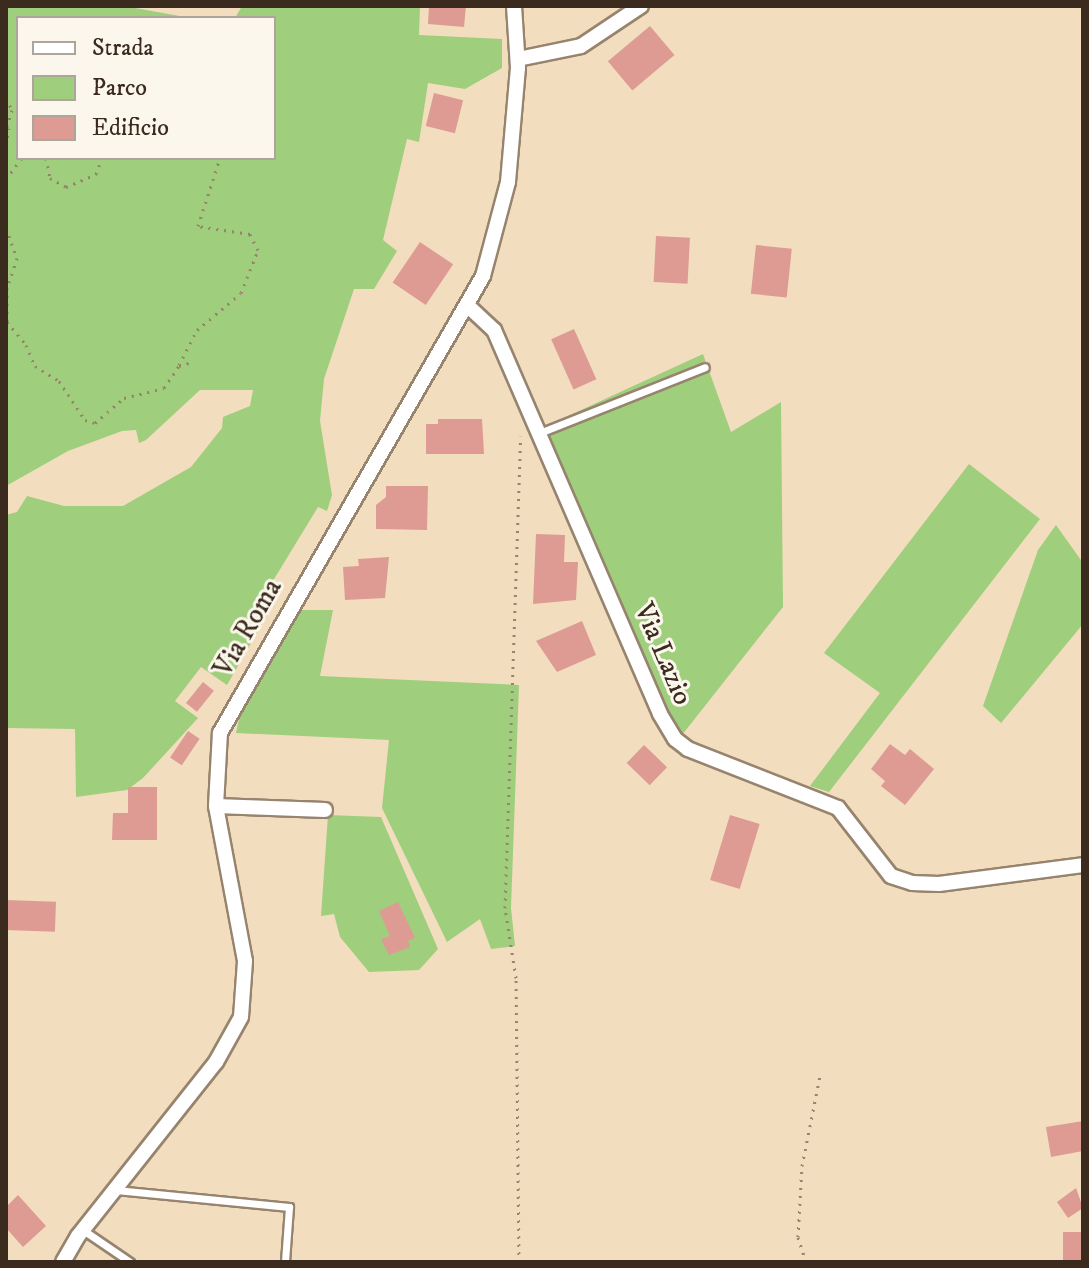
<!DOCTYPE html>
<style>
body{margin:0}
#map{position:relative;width:1089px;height:1268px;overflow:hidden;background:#f3ddbf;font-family:"IM FELL DW Pica",serif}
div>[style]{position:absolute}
.green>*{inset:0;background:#9fce7d}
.building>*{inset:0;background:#dd9b93;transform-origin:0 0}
.path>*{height:3px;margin-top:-1.5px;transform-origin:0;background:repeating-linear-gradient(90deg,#97846e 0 2px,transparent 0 8px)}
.roads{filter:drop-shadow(2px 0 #97846e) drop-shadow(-2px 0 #97846e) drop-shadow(0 2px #97846e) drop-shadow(0 -2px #97846e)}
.service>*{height:7px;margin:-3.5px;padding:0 3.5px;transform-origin:3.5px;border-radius:3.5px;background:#fff}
.minor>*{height:14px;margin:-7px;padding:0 7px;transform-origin:7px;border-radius:7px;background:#fff}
span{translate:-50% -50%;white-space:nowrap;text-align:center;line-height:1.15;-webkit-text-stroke:6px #fbf7ec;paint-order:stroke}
.street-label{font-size:28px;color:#3b2a1e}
.frame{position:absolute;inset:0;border:8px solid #3b2a1e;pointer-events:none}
.legend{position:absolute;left:16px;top:16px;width:260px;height:144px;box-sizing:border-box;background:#fbf7ec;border:2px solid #aea59a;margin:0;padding:10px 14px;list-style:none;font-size:24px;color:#3b2a1e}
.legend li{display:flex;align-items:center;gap:16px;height:40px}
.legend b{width:40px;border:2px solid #aea59a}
</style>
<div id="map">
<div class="green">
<i style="clip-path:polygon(6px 6px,124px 6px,191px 18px,18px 18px,18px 158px,274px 158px,274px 18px,235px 18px,242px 6px,420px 6px,419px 35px,502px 39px,502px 68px,465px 89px,428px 83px,419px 142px,407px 139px,383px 240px,397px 251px,374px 289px,354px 289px,324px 379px,320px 421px,332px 495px,327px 511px,318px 507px,268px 589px,278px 596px,227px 685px,201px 667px,175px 701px,198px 718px,143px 778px,127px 790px,76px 797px,75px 729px,6px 728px,6px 515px,17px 512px,27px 496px,64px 506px,123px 506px,191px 467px,222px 428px,223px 417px,250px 406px,253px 390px,200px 390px,146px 440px,139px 443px,136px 430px,122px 431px,68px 451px,6px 486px)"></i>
<i style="clip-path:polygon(703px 354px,731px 432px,781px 402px,783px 607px,682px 735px,667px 720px,544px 427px)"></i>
<i style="clip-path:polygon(969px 464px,1040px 519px,829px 792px,810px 786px,880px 693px,824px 653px)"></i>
<i style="clip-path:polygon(1056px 525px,1083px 563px,1083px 624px,1001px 723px,983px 706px,1038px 550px)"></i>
<i style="clip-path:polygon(299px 610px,333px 610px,320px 676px,519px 685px,511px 908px,515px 946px,491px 949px,480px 919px,447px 942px,382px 808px,389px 740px,236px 733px,239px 719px)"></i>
<i style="clip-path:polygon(328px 815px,381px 817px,438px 949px,419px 970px,369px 972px,340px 937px,334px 914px,321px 916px)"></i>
</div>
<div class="building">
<i style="clip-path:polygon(429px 6px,466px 6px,464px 27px,428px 24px)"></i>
<i style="left:650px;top:26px;width:38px;height:55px;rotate:50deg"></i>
<i style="left:434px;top:93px;width:30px;height:34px;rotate:14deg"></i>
<i style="left:656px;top:236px;width:34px;height:46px;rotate:3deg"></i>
<i style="left:420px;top:242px;width:40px;height:49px;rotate:34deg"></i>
<i style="left:756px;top:245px;width:36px;height:49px;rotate:6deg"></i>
<i style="left:574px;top:329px;width:55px;height:25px;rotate:66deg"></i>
<i style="clip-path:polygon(438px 419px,482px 419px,484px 454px,426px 454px,426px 424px,438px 424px)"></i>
<i style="clip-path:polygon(386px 486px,428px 486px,427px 530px,376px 529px,376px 505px,386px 497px)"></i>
<i style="clip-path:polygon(536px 534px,565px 535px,564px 562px,578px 562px,576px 600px,533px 604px)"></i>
<i style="clip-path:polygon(389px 557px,385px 598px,345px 600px,343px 567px,359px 566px,358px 559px)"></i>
<i style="clip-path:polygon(582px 621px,596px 655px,557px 672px,536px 641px)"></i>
<i style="left:203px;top:682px;width:14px;height:27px;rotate:39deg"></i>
<i style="left:188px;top:731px;width:14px;height:32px;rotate:34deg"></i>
<i style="clip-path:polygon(890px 744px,905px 755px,910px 749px,934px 769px,905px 805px,881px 786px,885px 781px,871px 769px)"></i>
<i style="left:644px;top:745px;width:32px;height:25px;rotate:44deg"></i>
<i style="clip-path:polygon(128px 787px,157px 787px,157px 840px,112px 840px,113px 813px,128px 813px)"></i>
<i style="left:730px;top:815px;width:31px;height:68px;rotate:17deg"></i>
<i style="left:6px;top:900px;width:50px;height:30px;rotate:2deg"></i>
<i style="clip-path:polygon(398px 902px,415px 938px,408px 941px,410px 947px,389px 955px,381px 939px,390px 936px,379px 911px)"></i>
<i style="clip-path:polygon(1083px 1121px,1083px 1151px,1051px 1157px,1046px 1127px)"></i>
<i style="clip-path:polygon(1076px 1188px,1083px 1208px,1068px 1218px,1057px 1202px)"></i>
<i style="clip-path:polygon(18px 1195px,46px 1226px,23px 1247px,6px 1228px,6px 1207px)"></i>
<i style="left:1063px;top:1232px;width:20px;height:30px"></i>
</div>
<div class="path">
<i style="left:6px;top:98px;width:13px;rotate:63deg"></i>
<i style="left:12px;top:110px;width:21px;rotate:107deg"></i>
<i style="left:6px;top:145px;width:17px;rotate:-80deg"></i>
<i style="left:46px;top:158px;width:20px;rotate:79deg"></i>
<i style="left:50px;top:178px;width:18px;rotate:29deg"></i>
<i style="left:66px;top:187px;width:33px;rotate:-23deg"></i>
<i style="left:96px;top:174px;width:17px;rotate:-69deg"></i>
<i style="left:137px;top:158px;width:4px"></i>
<i style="left:6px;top:179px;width:26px;rotate:-53deg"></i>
<i style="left:6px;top:228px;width:32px;rotate:70deg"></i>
<i style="left:17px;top:258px;width:32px;rotate:108deg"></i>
<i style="left:7px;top:288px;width:34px;rotate:90deg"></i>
<i style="left:7px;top:322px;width:30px;rotate:50deg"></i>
<i style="left:26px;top:345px;width:23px;rotate:67deg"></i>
<i style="left:35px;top:366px;width:28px;rotate:32deg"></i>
<i style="left:59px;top:381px;width:47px;rotate:56.3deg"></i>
<i style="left:85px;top:420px;width:10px;rotate:17deg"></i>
<i style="left:95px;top:423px;width:38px;rotate:-41deg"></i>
<i style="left:124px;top:398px;width:41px;rotate:-14deg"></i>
<i style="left:164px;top:388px;width:27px;rotate:-56deg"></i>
<i style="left:179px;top:366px;width:14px;rotate:-17deg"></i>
<i style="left:179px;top:365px;width:39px;rotate:-63deg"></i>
<i style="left:197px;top:330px;width:57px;rotate:-40.1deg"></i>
<i style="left:241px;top:293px;width:46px;rotate:-68.4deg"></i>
<i style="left:258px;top:250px;width:18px;rotate:-117deg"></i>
<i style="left:250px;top:234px;width:53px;rotate:-171.3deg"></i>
<i style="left:198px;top:226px;width:71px;rotate:-72.1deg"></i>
<i style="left:519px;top:1262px;width:284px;rotate:-90.6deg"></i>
<i style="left:516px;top:978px;width:71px;rotate:-98.9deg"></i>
<i style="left:505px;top:908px;width:472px;rotate:-88.1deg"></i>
<i style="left:806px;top:1262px;width:26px;rotate:-108deg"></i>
<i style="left:798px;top:1237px;width:71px;rotate:-86.8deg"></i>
<i style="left:802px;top:1166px;width:92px;rotate:-78.7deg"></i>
</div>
<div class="roads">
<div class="service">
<i style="left:542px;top:432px;width:175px;rotate:-21.7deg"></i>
<i style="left:116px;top:1190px;width:174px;rotate:5.6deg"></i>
<i style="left:289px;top:1207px;width:55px;rotate:94.2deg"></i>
<i style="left:83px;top:1230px;width:57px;rotate:34.2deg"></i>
</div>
<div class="minor">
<i style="left:518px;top:59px;width:64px;rotate:-11.7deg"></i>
<i style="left:581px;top:46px;width:72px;rotate:-33.7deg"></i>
<i style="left:469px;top:307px;width:34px;rotate:43deg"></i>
<i style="left:494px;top:330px;width:418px;rotate:66.6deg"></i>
<i style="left:660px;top:714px;width:29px;rotate:59deg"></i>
<i style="left:675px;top:739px;width:16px;rotate:38deg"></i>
<i style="left:688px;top:749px;width:161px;rotate:21.5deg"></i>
<i style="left:838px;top:808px;width:86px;rotate:52.1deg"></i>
<i style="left:891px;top:876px;width:22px;rotate:18deg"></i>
<i style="left:912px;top:883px;width:27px;rotate:2deg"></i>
<i style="left:939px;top:884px;width:145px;rotate:-7.5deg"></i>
<i style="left:216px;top:806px;width:109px;rotate:2.1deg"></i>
<i style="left:63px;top:1262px;width:30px;rotate:-60deg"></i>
<i style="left:78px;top:1236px;width:222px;rotate:-51.6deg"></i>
<i style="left:216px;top:1062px;width:51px;rotate:-60.9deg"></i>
<i style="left:241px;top:1017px;width:56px;rotate:-85.9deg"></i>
<i style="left:245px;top:961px;width:158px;rotate:-100.6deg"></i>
<i style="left:216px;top:806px;width:73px;rotate:-86.9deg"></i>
<i style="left:220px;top:733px;width:527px;rotate:-60.08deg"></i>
<i style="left:483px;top:276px;width:97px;rotate:-75.1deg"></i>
<i style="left:508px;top:182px;width:114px;rotate:-85deg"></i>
<i style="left:518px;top:68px;width:62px;rotate:-93.7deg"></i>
</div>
</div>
<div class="street-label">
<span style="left:248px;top:628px;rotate:-60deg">Via Roma</span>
<span style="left:663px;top:654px;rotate:67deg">Via Lazio</span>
</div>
<div class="frame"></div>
<ul class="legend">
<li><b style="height:10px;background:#fff"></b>Strada</li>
<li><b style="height:22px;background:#9fce7d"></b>Parco</li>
<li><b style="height:22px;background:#dd9b93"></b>Edificio</li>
</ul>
</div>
